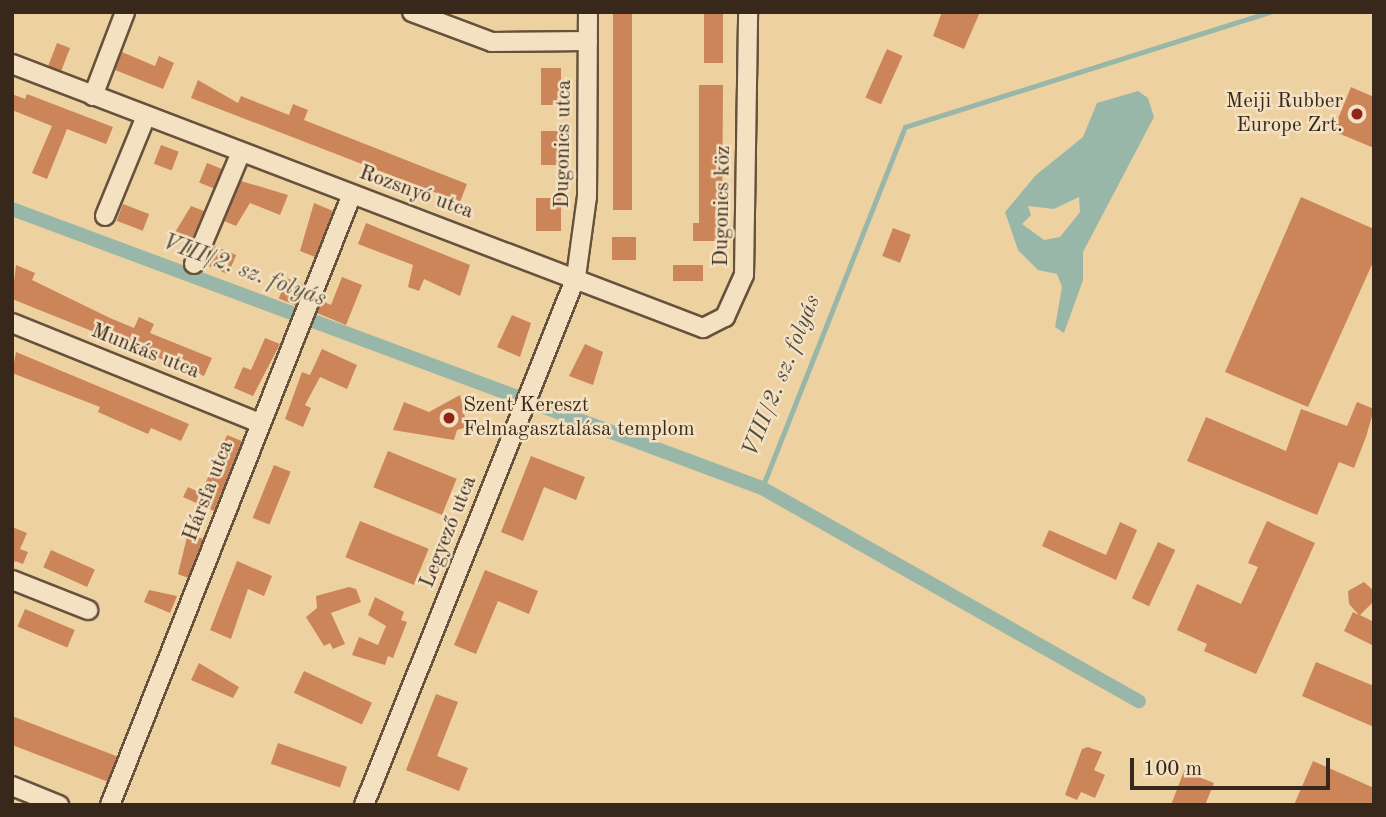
<!DOCTYPE html>
<meta charset="utf-8">
<style>
body{margin:0}
#map{position:relative;width:1386px;height:817px;overflow:hidden;background:#eed1a1;font-family:"Old Standard TT",serif}
div>[style]{position:absolute}
.water>*{inset:0;background:#99b7a9}
.stream>*{height:4.5px;margin:-2.25px;padding:0 2.25px;transform-origin:2.25px;border-radius:2.25px;background:#99b7a9}
.canal>*{height:14px;margin:-7px;padding:0 7px;transform-origin:7px;border-radius:7px;background:#99b7a9}
.building>*{inset:0;background:#cb8559;transform-origin:0 0}
.roads{filter:drop-shadow(2px 0 #66523c) drop-shadow(-2px 0 #66523c) drop-shadow(0 2px #66523c) drop-shadow(0 -2px #66523c)}
.minor>*{height:18px;margin:-9px;padding:0 9px;transform-origin:9px;border-radius:9px;background:#f4e1c2}
.dots>*{width:19px;height:19px;translate:-50% -50%;box-sizing:border-box;border:4px solid #f4e1c2;border-radius:50%}
span{translate:-50% -50%;white-space:nowrap;text-align:center;line-height:1.15;-webkit-text-stroke:5px #f4e1c2;paint-order:stroke}
.poi-label{font-size:21px;color:#38281b}
.right{translate:-100% -50%;text-align:right}
.left{translate:0 -50%;text-align:left}
.street-label{font-size:21px;color:#38281b}
.water-label{font-size:23px;color:#504c3e;font-style:italic}
.frame{position:absolute;inset:0;border:14px solid #38281b;pointer-events:none}
.scale{position:absolute;left:1130px;top:758px;width:200px;height:32px;box-sizing:border-box;border:4px solid #38281b;border-top:0;padding-left:9px;font-size:21px;line-height:24px;white-space:nowrap;color:#38281b;-webkit-text-stroke:5px #f4e1c2;paint-order:stroke}
</style>
<div id="map">
<div class="water">
<i style="clip-path:polygon(evenodd,1138px 91px,1148px 98px,1154px 117px,1083px 252px,1083px 280px,1064px 333px,1055px 327px,1062px 287px,1057px 274px,1038px 270px,1018px 250px,1005px 212px,1036px 175px,1083px 137px,1097px 103px,1138px 91px,1079px 197px,1080px 212px,1060px 237px,1044px 240px,1022px 224px,1031px 215px,1028px 206px,1054px 209px,1079px 197px)"></i>
</div>
<div class="stream">
<i style="left:762px;top:488px;width:388px;rotate:-68.4deg"></i>
<i style="left:905px;top:127px;width:383px;rotate:-17.5deg"></i>
</div>
<div class="canal">
<i style="left:12px;top:209px;width:800px;rotate:20.41deg"></i>
<i style="left:762px;top:488px;width:433px;rotate:29.5deg"></i>
</div>
<div class="building">
<i style="left:613px;top:12px;width:19px;height:198px"></i>
<i style="left:704px;top:12px;width:19px;height:51px"></i>
<i style="clip-path:polygon(942px 12px,980px 12px,964px 49px,933px 36px)"></i>
<i style="left:57px;top:43px;width:14px;height:25px;rotate:21deg"></i>
<i style="left:887px;top:49px;width:17px;height:53px;rotate:24deg"></i>
<i style="clip-path:polygon(122px 52px,155px 66px,159px 56px,174px 63px,163px 89px,115px 70px)"></i>
<i style="left:541px;top:68px;width:20px;height:37px"></i>
<i style="clip-path:polygon(198px 80px,238px 103px,241px 96px,289px 115px,293px 104px,308px 110px,304px 120px,467px 184px,460px 202px,191px 98px)"></i>
<i style="clip-path:polygon(699px 85px,723px 85px,722px 241px,693px 241px,693px 223px,699px 223px)"></i>
<i style="clip-path:polygon(1351px 87px,1374px 97px,1374px 148px,1333px 131px)"></i>
<i style="clip-path:polygon(12px 94px,25px 99px,27px 94px,113px 127px,106px 144px,67px 129px,47px 179px,32px 173px,52px 126px,12px 110px)"></i>
<i style="left:561px;top:131px;width:34px;height:20px;rotate:90deg"></i>
<i style="left:161px;top:145px;width:19px;height:20px;rotate:21deg"></i>
<i style="left:207px;top:163px;width:16px;height:21px;rotate:22deg"></i>
<i style="clip-path:polygon(241px 181px,288px 195px,280px 215px,250px 203px,236px 226px,224px 221px)"></i>
<i style="clip-path:polygon(1301px 197px,1374px 229px,1374px 260px,1308px 407px,1225px 372px)"></i>
<i style="left:536px;top:198px;width:25px;height:33px"></i>
<i style="clip-path:polygon(314px 203px,333px 211px,315px 257px,300px 251px)"></i>
<i style="left:123px;top:204px;width:28px;height:18px;rotate:21deg"></i>
<i style="clip-path:polygon(191px 206px,204px 211px,191px 241px,174px 234px)"></i>
<i style="clip-path:polygon(366px 223px,470px 265px,460px 296px,424px 279px,419px 291px,408px 287px,413px 265px,358px 244px)"></i>
<i style="left:893px;top:228px;width:19px;height:30px;rotate:21deg"></i>
<i style="left:612px;top:237px;width:24px;height:23px"></i>
<i style="left:215px;top:246px;width:23px;height:21px;rotate:23deg"></i>
<i style="clip-path:polygon(16px 265px,35px 273px,32px 280px,110px 318px,134px 328px,139px 317px,154px 324px,150px 333px,212px 358px,204px 376px,12px 299px)"></i>
<i style="left:673px;top:265px;width:30px;height:16px"></i>
<i style="clip-path:polygon(342px 277px,362px 285px,346px 325px,317px 313px,322px 301px,331px 305px)"></i>
<i style="left:287px;top:278px;width:18px;height:22px;rotate:22deg"></i>
<i style="clip-path:polygon(512px 315px,531px 323px,520px 357px,497px 347px)"></i>
<i style="clip-path:polygon(265px 338px,280px 344px,253px 396px,234px 388px,243px 367px,251px 370px)"></i>
<i style="clip-path:polygon(585px 344px,603px 352px,593px 385px,569px 376px)"></i>
<i style="clip-path:polygon(322px 349px,357px 365px,347px 389px,320px 377px,305px 405px,311px 408px,303px 427px,285px 419px,302px 372px,310px 375px)"></i>
<i style="clip-path:polygon(16px 352px,189px 424px,181px 441px,151px 428px,148px 434px,98px 412px,100px 407px,12px 373px)"></i>
<i style="clip-path:polygon(460px 395px,467px 427px,457px 430px,454px 440px,393px 430px,404px 402px,429px 412px)"></i>
<i style="clip-path:polygon(1357px 402px,1374px 409px,1366px 437px,1354px 468px,1339px 462px,1317px 515px,1187px 461px,1206px 417px,1286px 451px,1301px 409px,1347px 426px)"></i>
<i style="clip-path:polygon(227px 435px,242px 441px,214px 511px,183px 497px,188px 487px,201px 493px)"></i>
<i style="left:388px;top:451px;width:74px;height:39px;rotate:22deg"></i>
<i style="clip-path:polygon(531px 456px,585px 477px,576px 500px,544px 487px,523px 541px,501px 532px)"></i>
<i style="left:274px;top:465px;width:18px;height:57px;rotate:22deg"></i>
<i style="left:360px;top:521px;width:74px;height:39px;rotate:22deg"></i>
<i style="clip-path:polygon(1267px 521px,1315px 543px,1256px 674px,1204px 651px,1207px 644px,1177px 630px,1197px 584px,1241px 604px,1258px 567px,1248px 563px)"></i>
<i style="clip-path:polygon(1120px 522px,1137px 530px,1116px 580px,1042px 546px,1049px 530px,1106px 555px)"></i>
<i style="clip-path:polygon(12px 527px,27px 533px,20px 549px,28px 552px,23px 564px,15px 561px,12px 567px)"></i>
<i style="clip-path:polygon(188px 533px,203px 539px,188px 578px,178px 574px)"></i>
<i style="left:1158px;top:542px;width:19px;height:62px;rotate:25deg"></i>
<i style="left:51px;top:550px;width:48px;height:19px;rotate:24deg"></i>
<i style="clip-path:polygon(237px 561px,272px 576px,264px 596px,248px 589px,231px 639px,210px 630px)"></i>
<i style="clip-path:polygon(485px 570px,538px 591px,529px 614px,498px 601px,476px 654px,454px 645px)"></i>
<i style="clip-path:polygon(1364px 582px,1374px 591px,1374px 601px,1360px 615px,1374px 622px,1374px 646px,1344px 631px,1353px 612px,1359px 615px,1349px 604px,1348px 591px)"></i>
<i style="clip-path:polygon(349px 587px,356px 589px,361px 602px,331px 613px,345px 644px,333px 649px,330px 643px,324px 646px,306px 617px,317px 608px,316px 596px)"></i>
<i style="clip-path:polygon(149px 590px,177px 596px,170px 613px,144px 602px)"></i>
<i style="clip-path:polygon(375px 597px,404px 612px,401px 620px,407px 622px,393px 658px,388px 656px,385px 665px,352px 655px,359px 637px,378px 645px,386px 626px,368px 615px)"></i>
<i style="left:25px;top:609px;width:54px;height:19px;rotate:23deg"></i>
<i style="clip-path:polygon(1316px 662px,1374px 686px,1374px 727px,1302px 696px)"></i>
<i style="clip-path:polygon(199px 663px,239px 687px,233px 698px,191px 680px)"></i>
<i style="left:304px;top:671px;width:75px;height:24px;rotate:25deg"></i>
<i style="clip-path:polygon(436px 694px,458px 702px,437px 756px,468px 768px,459px 791px,406px 770px)"></i>
<i style="left:12px;top:716px;width:113px;height:27px;rotate:21deg"></i>
<i style="left:278px;top:743px;width:73px;height:22px;rotate:19deg"></i>
<i style="clip-path:polygon(1088px 747px,1102px 752px,1094px 770px,1105px 775px,1095px 798px,1081px 792px,1077px 800px,1065px 795px,1082px 749px)"></i>
<i style="clip-path:polygon(1313px 761px,1374px 788px,1374px 805px,1294px 805px)"></i>
<i style="clip-path:polygon(1184px 771px,1214px 783px,1205px 805px,1171px 805px)"></i>
</div>
<div class="roads">
<div class="minor">
<i style="left:412px;top:12px;width:85px;rotate:20.6deg"></i>
<i style="left:492px;top:42px;width:96px;rotate:-0.6deg"></i>
<i style="left:12px;top:64px;width:740px;rotate:20.91deg"></i>
<i style="left:703px;top:328px;width:25px;rotate:-27deg"></i>
<i style="left:725px;top:317px;width:46px;rotate:-65.7deg"></i>
<i style="left:744px;top:275px;width:263px;rotate:-89.1deg"></i>
<i style="left:93px;top:96px;width:90px;rotate:-69.1deg"></i>
<i style="left:105px;top:216px;width:108px;rotate:-67.7deg"></i>
<i style="left:194px;top:264px;width:121px;rotate:-67.2deg"></i>
<i style="left:12px;top:323px;width:267px;rotate:22deg"></i>
<i style="left:12px;top:580px;width:82px;rotate:21.5deg"></i>
<i style="left:12px;top:786px;width:51px;rotate:22deg"></i>
<i style="left:110px;top:805px;width:657px;rotate:-68.39deg"></i>
<i style="left:364px;top:805px;width:569px;rotate:-68.12deg"></i>
<i style="left:576px;top:277px;width:81px;rotate:-82.2deg"></i>
<i style="left:587px;top:197px;width:185px;rotate:-89.7deg"></i>
</div>
</div>
<div class="dots">
<i style="left:1357px;top:114px;background:#8f2418"></i>
<i style="left:449px;top:418px;background:#8f2418"></i>
</div>
<div class="poi-label">
<span class="right" style="left:1343px;top:114px">Meiji Rubber<br>Europe Zrt.</span>
<span class="left" style="left:463px;top:418px">Szent Kereszt<br>Felmagasztalása templom</span>
</div>
<div class="street-label">
<span style="left:564px;top:144px;rotate:-89deg">Dugonics utca</span>
<span style="left:416px;top:193px;rotate:20deg">Rozsnyó utca</span>
<span style="left:723px;top:206px;rotate:-89deg">Dugonics köz</span>
<span style="left:145px;top:352px;rotate:22deg">Munkás utca</span>
<span style="left:209px;top:491px;rotate:-69deg">Hársfa utca</span>
<span style="left:449px;top:532px;rotate:-68deg">Legyező utca</span>
</div>
<div class="water-label">
<span style="left:244px;top:271px;rotate:20deg">VIII/2. sz. folyás</span>
<span style="left:782px;top:376px;rotate:-68deg">VIII/2. sz. folyás</span>
</div>
<div class="frame"></div>
<div class="scale">100 m</div>
</div>
